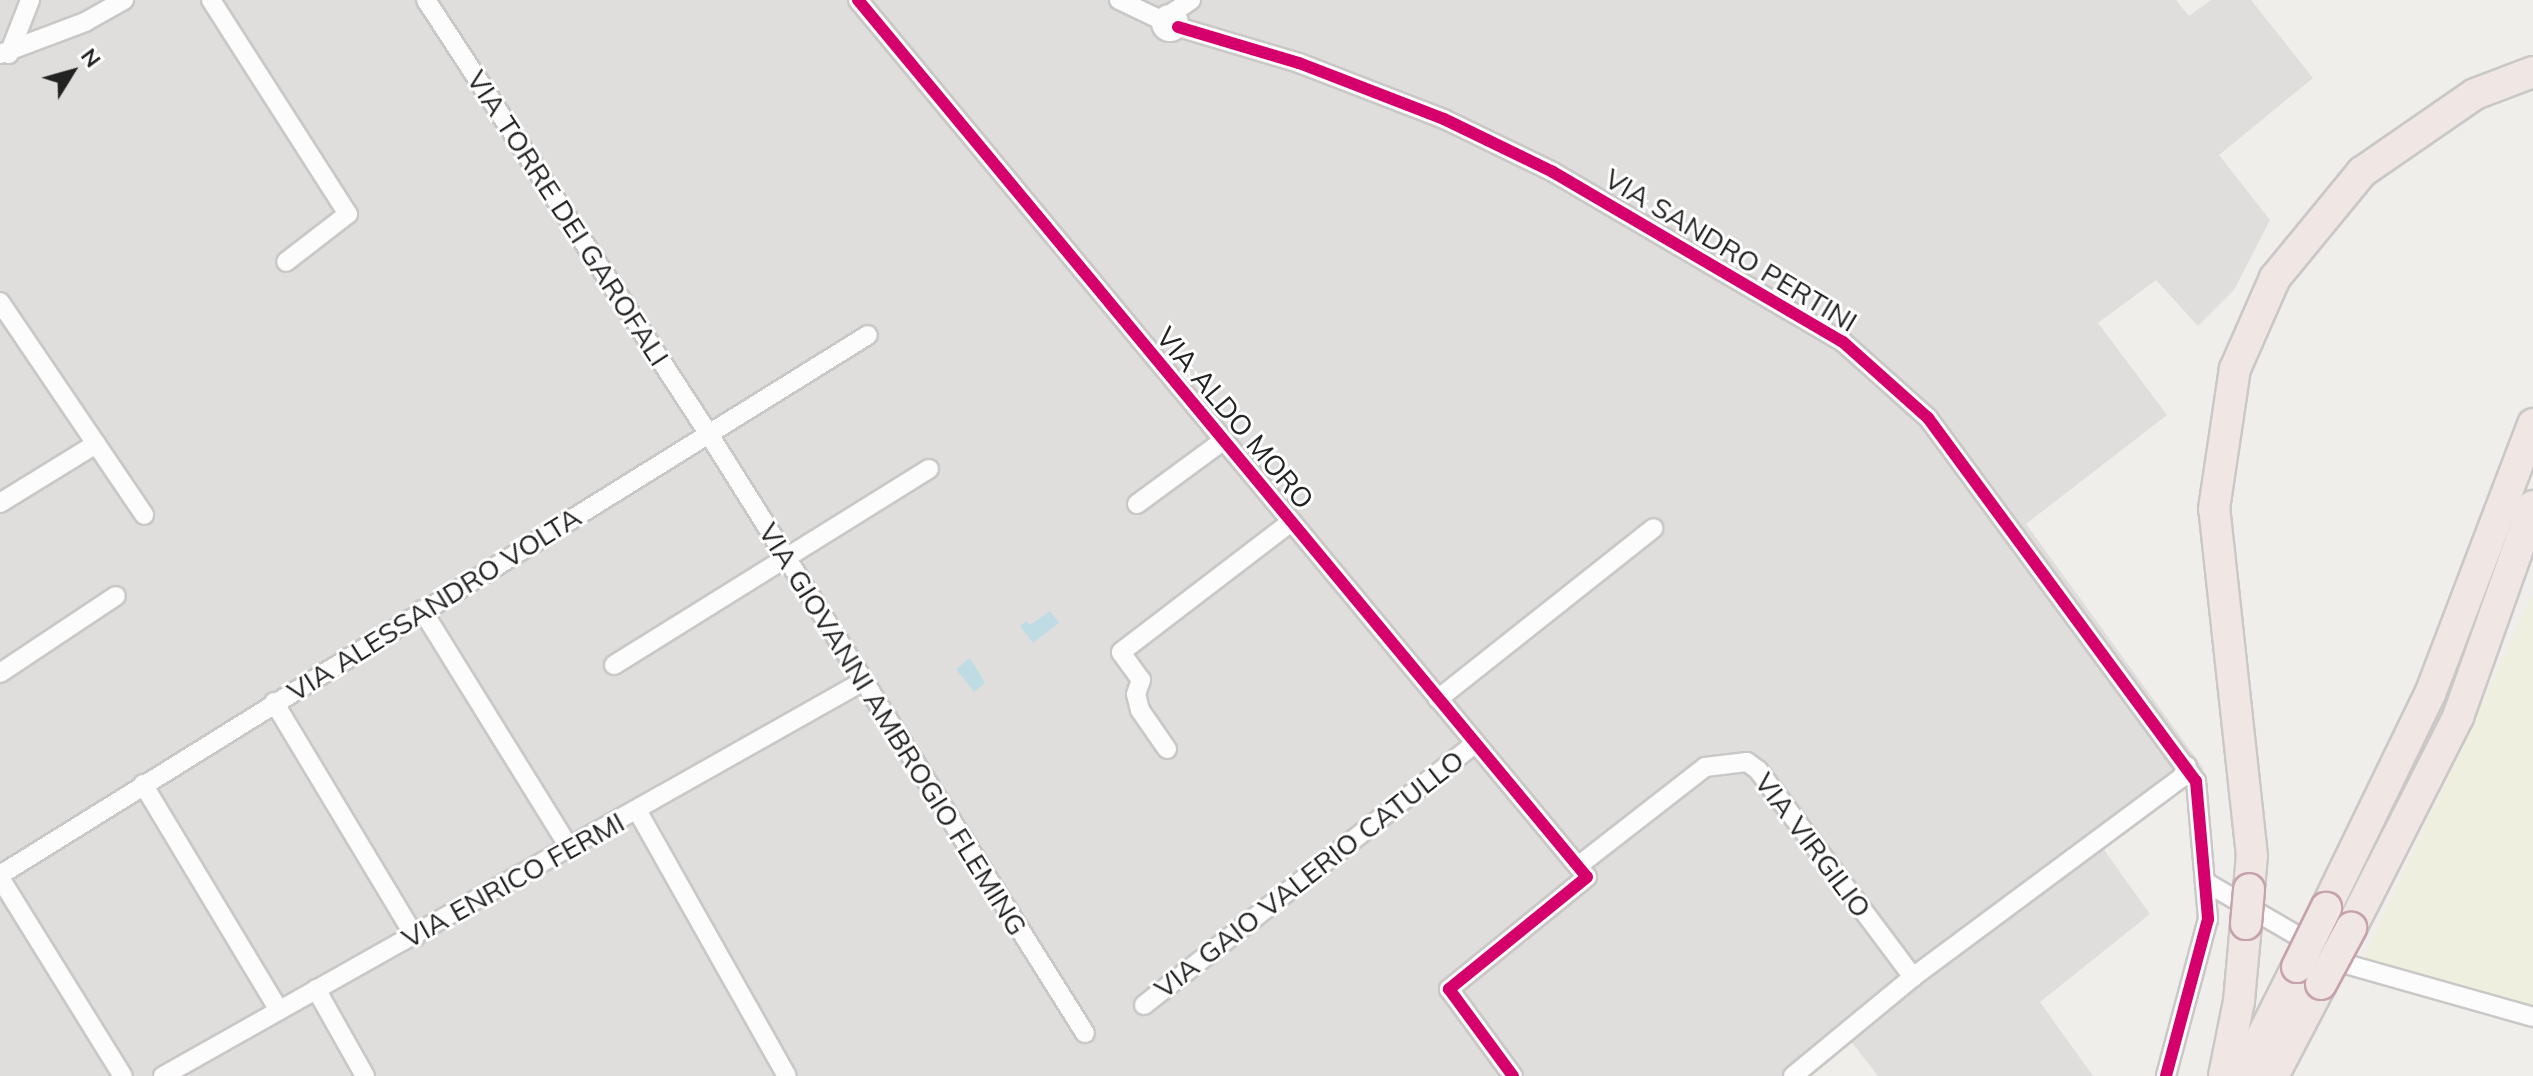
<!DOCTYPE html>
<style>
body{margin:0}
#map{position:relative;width:2533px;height:1076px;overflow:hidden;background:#f0eeeb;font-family:Mulish,sans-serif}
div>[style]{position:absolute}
.residential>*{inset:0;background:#dfdedc}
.farmland>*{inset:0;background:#efefdf}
.water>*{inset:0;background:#bfdbe3}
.roads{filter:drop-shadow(2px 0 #c9c8c7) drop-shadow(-2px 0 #c9c8c7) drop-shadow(0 2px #c9c8c7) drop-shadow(0 -2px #c9c8c7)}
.minor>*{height:18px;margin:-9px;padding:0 9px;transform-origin:9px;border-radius:9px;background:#fdfcfc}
.minor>.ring{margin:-9px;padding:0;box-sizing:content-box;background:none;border:18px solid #fdfcfc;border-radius:50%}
.trunk>*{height:30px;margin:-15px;padding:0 15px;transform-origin:15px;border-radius:15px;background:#f0e6e4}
.bridges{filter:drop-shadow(2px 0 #c5a2ac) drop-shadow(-2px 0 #c5a2ac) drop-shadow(0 2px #c5a2ac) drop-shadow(0 -2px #c5a2ac)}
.trunk-bridge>*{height:30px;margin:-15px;padding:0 15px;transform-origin:15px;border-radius:15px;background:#f0e6e4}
.cycleway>*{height:12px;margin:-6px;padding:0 6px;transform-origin:6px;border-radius:6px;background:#d6006c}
span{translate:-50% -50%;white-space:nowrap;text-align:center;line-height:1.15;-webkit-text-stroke:6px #fff;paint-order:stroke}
.street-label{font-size:28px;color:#222}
.north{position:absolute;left:32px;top:32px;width:80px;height:80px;-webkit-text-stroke:6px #fff;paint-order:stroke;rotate:53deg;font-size:22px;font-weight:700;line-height:32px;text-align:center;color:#222}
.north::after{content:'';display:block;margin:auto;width:28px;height:36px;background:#222;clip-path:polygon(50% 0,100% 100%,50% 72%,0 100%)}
</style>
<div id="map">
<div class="residential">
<i style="clip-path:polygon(0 0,2176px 0,2189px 16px,2211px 0,2251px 0,2313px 78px,2219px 155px,2270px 220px,2234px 290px,2198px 326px,2156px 280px,2098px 323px,2167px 415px,2026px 524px,2204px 769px,2102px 847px,2150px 914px,2040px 1002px,2093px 1076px,1878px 1076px,1850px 1040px,1804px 1076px,0 1076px)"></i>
</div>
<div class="farmland">
<i style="clip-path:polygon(2533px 594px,2533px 1008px,2364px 957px)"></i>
</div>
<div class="water">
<i style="clip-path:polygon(1050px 611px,1059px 623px,1033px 643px,1020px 626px,1026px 621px,1030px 625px)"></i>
<i style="clip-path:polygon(970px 658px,985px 683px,974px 692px,956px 669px)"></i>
</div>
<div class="roads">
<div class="minor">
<i style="left:211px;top:0;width:254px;rotate:57.4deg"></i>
<i style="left:348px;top:214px;width:78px;rotate:142.3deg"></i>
<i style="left:426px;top:0;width:520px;rotate:56.92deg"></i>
<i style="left:710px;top:436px;width:705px;rotate:57.87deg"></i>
<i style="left:858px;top:0;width:1140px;rotate:50.27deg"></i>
<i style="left:1587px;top:877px;width:178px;rotate:140.9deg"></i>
<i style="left:1449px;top:989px;width:108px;rotate:53.7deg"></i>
<i style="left:1119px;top:0;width:47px;rotate:25.5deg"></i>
<i style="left:1172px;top:13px;width:23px;rotate:-34deg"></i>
<i class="ring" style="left:1161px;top:14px;width:0;height:0"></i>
<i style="left:1178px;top:27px;width:126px;rotate:16.6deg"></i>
<i style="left:1299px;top:63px;width:155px;rotate:21.1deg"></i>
<i style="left:1444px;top:119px;width:121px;rotate:25.9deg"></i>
<i style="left:1553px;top:172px;width:336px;rotate:30.4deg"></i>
<i style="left:1843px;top:342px;width:114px;rotate:41.8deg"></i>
<i style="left:1928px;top:418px;width:451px;rotate:53.6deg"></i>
<i style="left:2196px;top:781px;width:139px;rotate:85deg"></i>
<i style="left:2208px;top:919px;width:163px;rotate:105deg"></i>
<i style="left:0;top:54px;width:91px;rotate:-20.6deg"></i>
<i style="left:85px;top:22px;width:45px;rotate:-29.4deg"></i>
<i style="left:9px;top:54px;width:58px;rotate:-68.7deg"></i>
<i style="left:0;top:302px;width:257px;rotate:55.9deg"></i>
<i style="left:0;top:503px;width:113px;rotate:-31.6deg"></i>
<i style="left:1137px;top:504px;width:108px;rotate:-36.3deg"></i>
<i style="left:422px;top:610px;width:281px;rotate:58.2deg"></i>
<i style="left:614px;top:665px;width:371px;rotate:-31.9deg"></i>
<i style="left:0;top:673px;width:139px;rotate:-33.6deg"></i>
<i style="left:1438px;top:699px;width:275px;rotate:-38.4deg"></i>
<i style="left:274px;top:702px;width:274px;rotate:59deg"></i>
<i style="left:1167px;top:749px;width:47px;rotate:-124.7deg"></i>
<i style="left:1140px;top:710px;width:16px;rotate:-104deg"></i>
<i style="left:1136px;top:694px;width:15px;rotate:-70deg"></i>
<i style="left:1141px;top:680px;width:34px;rotate:-126deg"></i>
<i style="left:1121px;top:652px;width:214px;rotate:-37.4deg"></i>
<i style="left:143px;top:784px;width:264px;rotate:59deg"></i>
<i style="left:637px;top:810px;width:305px;rotate:60.6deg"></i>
<i style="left:1578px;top:866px;width:161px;rotate:-37.9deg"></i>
<i style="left:1705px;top:767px;width:42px;rotate:-6.8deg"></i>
<i style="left:1747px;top:762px;width:14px;rotate:36deg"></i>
<i style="left:1758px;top:770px;width:259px;rotate:53.2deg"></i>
<i style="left:0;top:875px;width:1022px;rotate:-31.89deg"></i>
<i style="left:0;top:878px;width:233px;rotate:58.2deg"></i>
<i style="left:2207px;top:883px;width:161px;rotate:30.2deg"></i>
<i style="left:2346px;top:964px;width:194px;rotate:15.8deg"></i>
<i style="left:316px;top:989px;width:100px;rotate:60.6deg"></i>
<i style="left:1144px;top:1005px;width:421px;rotate:-38.3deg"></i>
<i style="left:163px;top:1076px;width:802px;rotate:-29.41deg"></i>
<i style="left:1793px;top:1076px;width:156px;rotate:-39.5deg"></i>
<i style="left:1913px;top:977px;width:335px;rotate:-36.6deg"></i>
<i style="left:2182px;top:777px;width:12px;rotate:-66deg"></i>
</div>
<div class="trunk">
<i style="left:2249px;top:889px;width:33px;rotate:-85deg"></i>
<i style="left:2252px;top:856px;width:349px;rotate:-96.2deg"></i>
<i style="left:2214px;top:509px;width:142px;rotate:-81.5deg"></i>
<i style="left:2235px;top:369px;width:99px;rotate:-66.3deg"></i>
<i style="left:2275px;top:278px;width:137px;rotate:-50.6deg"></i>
<i style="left:2362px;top:172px;width:137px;rotate:-34.6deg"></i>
<i style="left:2475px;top:94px;width:62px;rotate:-20.8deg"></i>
<i style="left:2326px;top:908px;width:238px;rotate:-64.1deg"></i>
<i style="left:2430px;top:694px;width:289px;rotate:-69.1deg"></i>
<i style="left:2351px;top:928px;width:237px;rotate:-63.1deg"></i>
<i style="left:2458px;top:717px;width:224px;rotate:-70.4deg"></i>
<i style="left:2224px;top:1076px;width:76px;rotate:-78.7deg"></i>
<i style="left:2239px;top:1001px;width:77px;rotate:-84.8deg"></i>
<i style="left:2242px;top:1076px;width:122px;rotate:-63.2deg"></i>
<i style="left:2273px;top:1076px;width:104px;rotate:-62.4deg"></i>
</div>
</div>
<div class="bridges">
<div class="trunk-bridge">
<i style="left:2246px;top:924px;width:35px;rotate:-85deg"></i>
<i style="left:2297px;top:967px;width:66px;rotate:-63.8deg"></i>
<i style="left:2321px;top:984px;width:64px;rotate:-61.8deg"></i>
</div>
</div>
<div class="cycleway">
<i style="left:858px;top:0;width:1140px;rotate:50.27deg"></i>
<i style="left:1587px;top:877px;width:178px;rotate:140.9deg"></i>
<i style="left:1449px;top:989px;width:108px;rotate:53.7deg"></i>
<i style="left:1178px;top:27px;width:126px;rotate:16.6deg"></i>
<i style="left:1299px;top:63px;width:155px;rotate:21.1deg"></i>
<i style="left:1444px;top:119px;width:121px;rotate:25.9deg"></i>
<i style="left:1553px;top:172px;width:336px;rotate:30.4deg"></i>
<i style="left:1843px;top:342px;width:114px;rotate:41.8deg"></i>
<i style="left:1928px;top:418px;width:451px;rotate:53.6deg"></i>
<i style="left:2196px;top:781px;width:139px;rotate:85deg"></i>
<i style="left:2208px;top:919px;width:163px;rotate:105deg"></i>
</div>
<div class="street-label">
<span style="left:568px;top:218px;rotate:57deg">VIA TORRE DEI GAROFALI</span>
<span style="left:1731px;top:250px;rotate:31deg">VIA SANDRO PERTINI</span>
<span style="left:1235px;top:418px;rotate:50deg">VIA ALDO MORO</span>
<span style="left:434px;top:604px;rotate:-32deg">VIA ALESSANDRO VOLTA</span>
<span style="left:893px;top:729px;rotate:58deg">VIA GIOVANNI AMBROGIO FLEMING</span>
<span style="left:1813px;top:845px;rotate:53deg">VIA VIRGILIO</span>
<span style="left:1309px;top:874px;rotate:-38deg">VIA GAIO VALERIO CATULLO</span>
<span style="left:513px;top:880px;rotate:-29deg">VIA ENRICO FERMI</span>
</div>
<div class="north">N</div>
</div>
